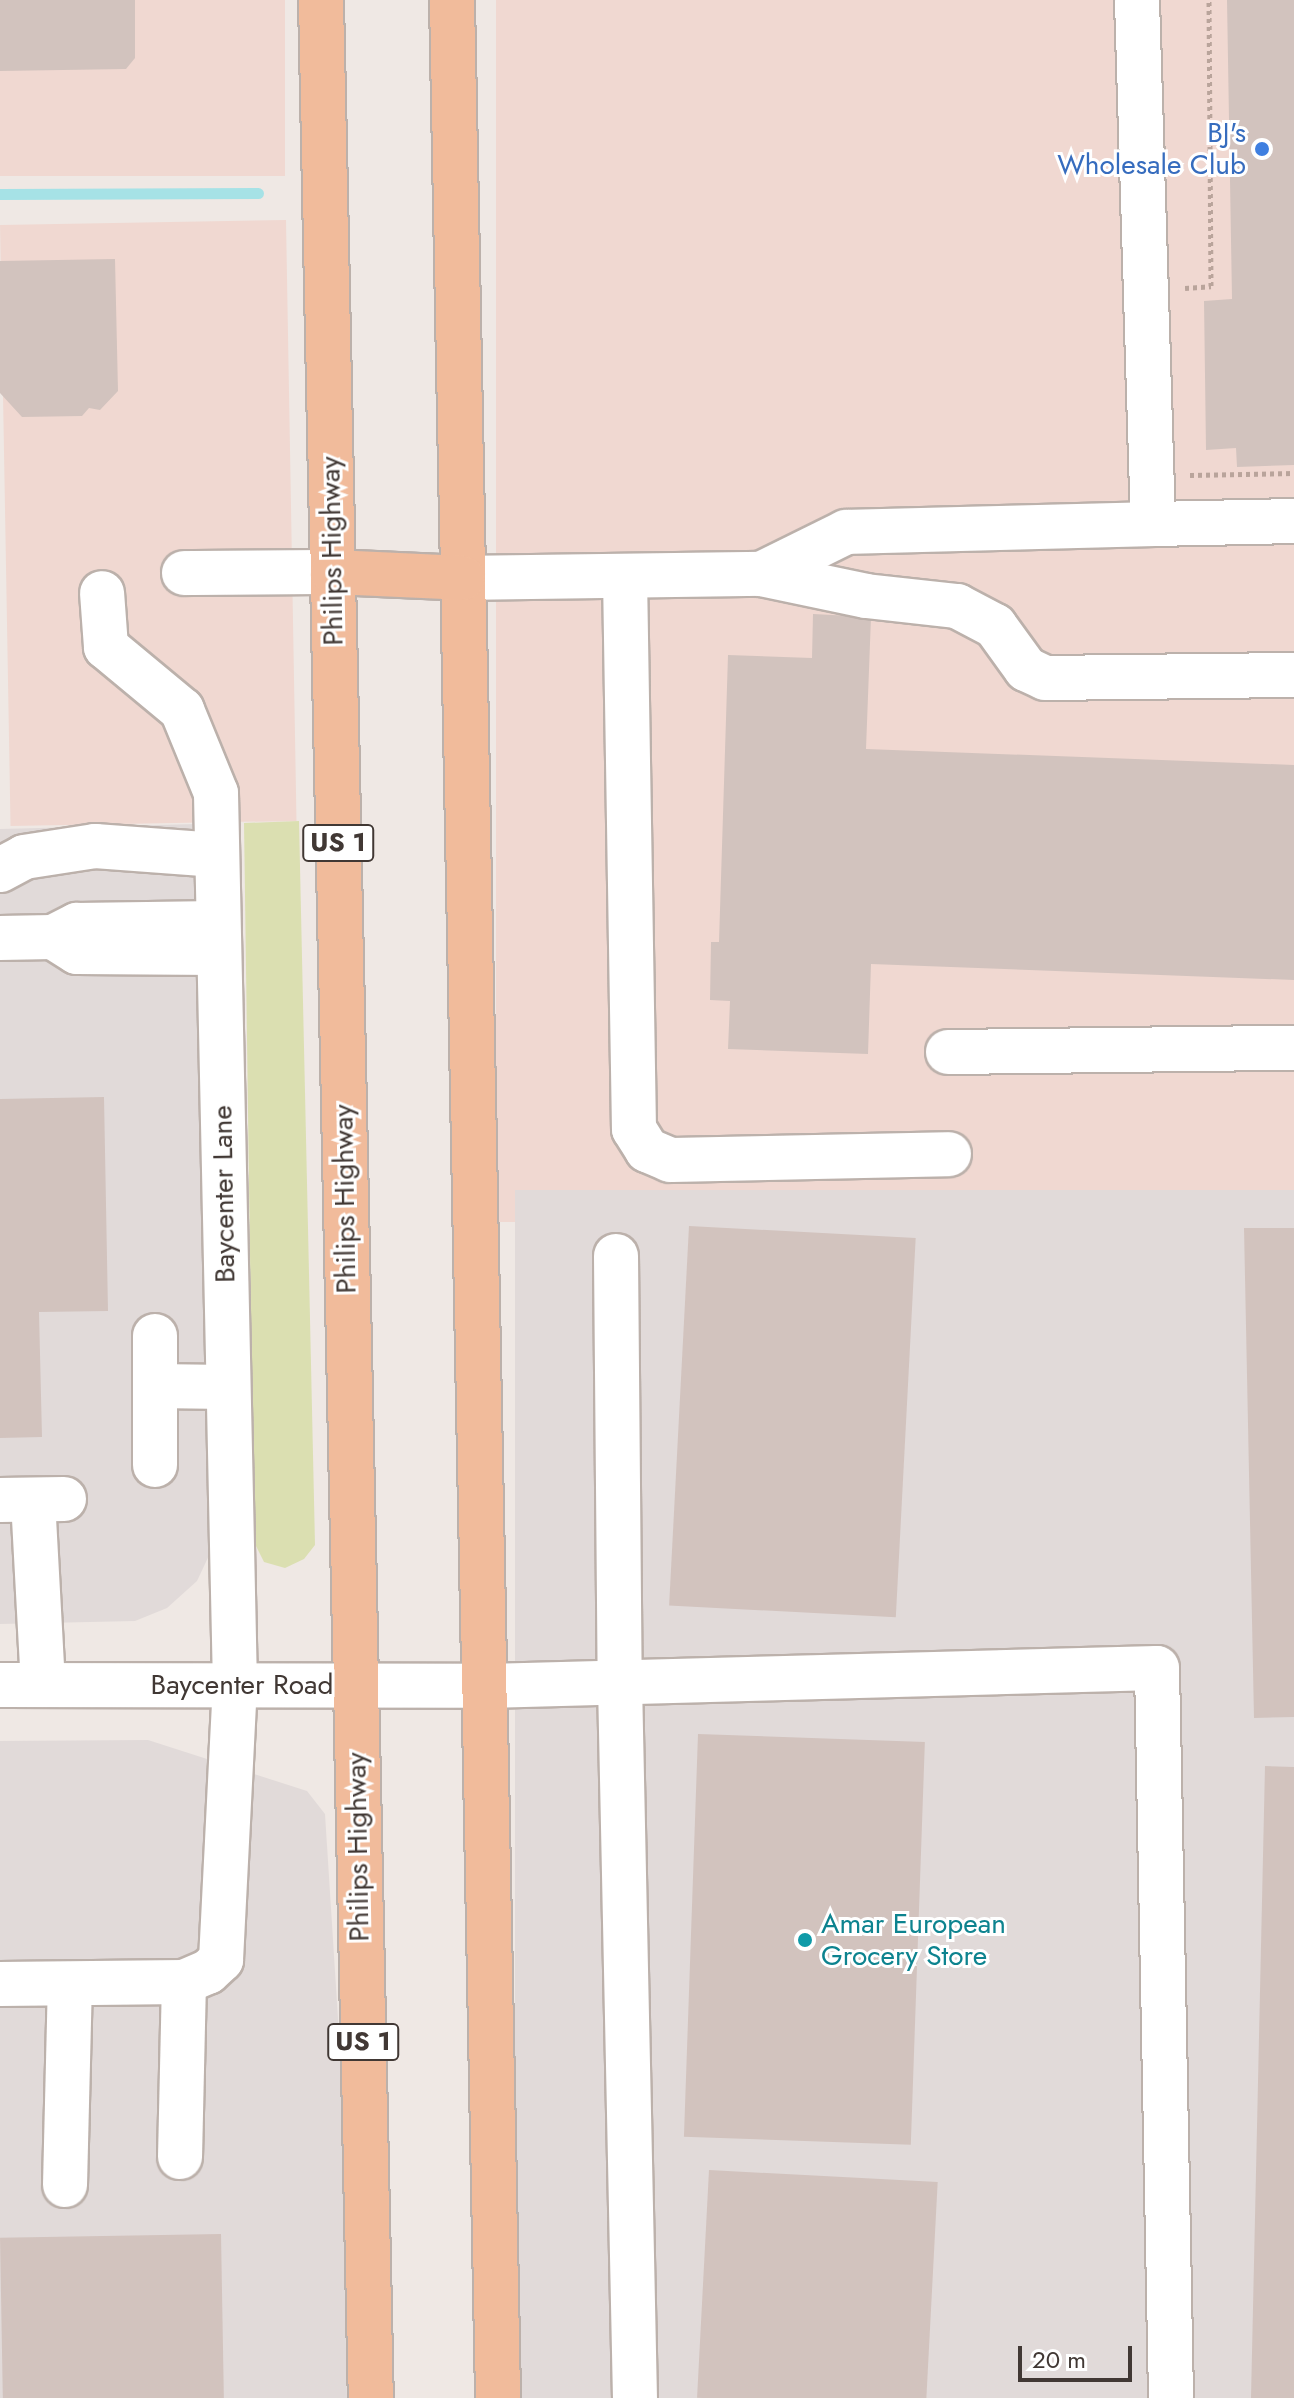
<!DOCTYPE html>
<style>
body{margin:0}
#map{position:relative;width:1294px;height:2398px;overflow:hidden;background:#efe8e4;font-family:Jost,sans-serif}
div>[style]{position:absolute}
.commercial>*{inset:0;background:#f0d8d1;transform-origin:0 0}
.industrial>*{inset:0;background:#e1dad9;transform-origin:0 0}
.green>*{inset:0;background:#dbdfb1}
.stream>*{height:11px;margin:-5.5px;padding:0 5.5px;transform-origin:5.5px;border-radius:5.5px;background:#a6e2e6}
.building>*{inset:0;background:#d2c3be;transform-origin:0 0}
.path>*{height:5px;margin-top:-2.5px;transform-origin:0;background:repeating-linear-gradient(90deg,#b9a49b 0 4px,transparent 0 8px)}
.roads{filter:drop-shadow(2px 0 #bcb1ab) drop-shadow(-2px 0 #bcb1ab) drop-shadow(0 2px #bcb1ab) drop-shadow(0 -2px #bcb1ab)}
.minor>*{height:44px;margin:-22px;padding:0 22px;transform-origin:22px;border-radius:22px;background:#fff}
.major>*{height:44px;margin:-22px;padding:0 22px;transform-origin:22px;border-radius:22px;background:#f1bb9b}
.dots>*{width:22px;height:22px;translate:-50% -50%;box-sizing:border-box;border:4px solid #fff;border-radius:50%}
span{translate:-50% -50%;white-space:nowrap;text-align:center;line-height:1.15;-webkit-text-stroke:6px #fff;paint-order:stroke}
.shield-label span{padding:2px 6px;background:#fff;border:2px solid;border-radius:6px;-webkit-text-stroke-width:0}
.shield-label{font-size:26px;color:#413834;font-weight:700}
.shop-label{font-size:28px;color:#366cbe}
.right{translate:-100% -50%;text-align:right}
.street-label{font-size:28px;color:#413834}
.culture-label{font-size:28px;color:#0d838f}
.left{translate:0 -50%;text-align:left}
.scale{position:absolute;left:1018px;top:2346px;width:114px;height:36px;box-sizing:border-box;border:4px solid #413834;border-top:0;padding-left:10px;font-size:24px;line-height:28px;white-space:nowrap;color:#413834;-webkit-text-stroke:6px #fff;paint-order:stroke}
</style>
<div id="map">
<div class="commercial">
<i style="left:0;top:0;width:285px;height:176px"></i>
<i style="left:496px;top:0;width:798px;height:1222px"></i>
<i style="left:286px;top:220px;width:601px;height:286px;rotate:89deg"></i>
</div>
<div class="industrial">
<i style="clip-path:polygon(197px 824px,212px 1549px,197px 1581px,167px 1608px,135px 1621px,0 1624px,0 829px)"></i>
<i style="left:1294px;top:1190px;width:1208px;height:779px;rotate:90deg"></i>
<i style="clip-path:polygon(148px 1740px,307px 1791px,325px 1814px,340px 2050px,347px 2398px,0 2398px,0 1741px)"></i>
</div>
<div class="green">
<i style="clip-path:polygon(299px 821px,315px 1545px,304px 1559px,285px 1568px,264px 1562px,254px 1542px,244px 823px)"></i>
</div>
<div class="stream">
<i style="left:0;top:194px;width:258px;rotate:-0.2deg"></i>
</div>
<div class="building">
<i style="clip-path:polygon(0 0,135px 0,135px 58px,126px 69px,0 71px)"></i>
<i style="clip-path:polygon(1227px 0,1294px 0,1294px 465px,1237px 467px,1236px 448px,1206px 450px,1204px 301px,1232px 299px)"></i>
<i style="clip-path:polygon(115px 259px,118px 391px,100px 410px,89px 408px,82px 416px,22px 417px,0 393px,0 261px)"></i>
<i style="clip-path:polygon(813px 614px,871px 617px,866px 749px,1294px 765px,1294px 980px,871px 964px,868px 1054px,728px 1049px,730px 1001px,710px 1000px,711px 942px,719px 942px,728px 655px,812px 658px)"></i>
<i style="clip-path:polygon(104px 1097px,108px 1311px,39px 1312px,42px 1437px,0 1438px,0 1099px)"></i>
<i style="left:689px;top:1226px;width:227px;height:380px;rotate:3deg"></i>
<i style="clip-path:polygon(1244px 1228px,1294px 1228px,1294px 1717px,1254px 1718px)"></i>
<i style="left:698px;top:1734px;width:227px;height:403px;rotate:2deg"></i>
<i style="clip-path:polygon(1265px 1766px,1294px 1767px,1294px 2398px,1251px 2398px)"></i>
<i style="left:709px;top:2170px;width:229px;height:228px;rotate:3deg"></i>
<i style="left:221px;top:2234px;width:164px;height:221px;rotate:89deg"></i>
</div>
<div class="path">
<i style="left:1185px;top:288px;width:26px;rotate:-4deg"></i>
<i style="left:1211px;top:286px;width:286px;rotate:-90.4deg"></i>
<i style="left:1190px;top:475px;width:104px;rotate:-1.1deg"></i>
</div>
<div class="roads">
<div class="minor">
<i style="left:1153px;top:524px;width:141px;rotate:-1.2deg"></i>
<i style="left:184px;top:573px;width:149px;rotate:-0.4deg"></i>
<i style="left:761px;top:574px;width:107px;rotate:11.8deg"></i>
<i style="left:866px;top:596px;width:92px;rotate:6.3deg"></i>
<i style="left:957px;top:606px;width:43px;rotate:27.8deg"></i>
<i style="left:995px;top:626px;width:53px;rotate:54.2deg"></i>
<i style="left:1026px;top:669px;width:21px;rotate:25deg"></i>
<i style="left:1045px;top:678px;width:249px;rotate:-0.7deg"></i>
<i style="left:625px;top:576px;width:553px;rotate:89.07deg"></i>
<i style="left:634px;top:1129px;width:25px;rotate:58deg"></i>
<i style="left:647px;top:1150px;width:25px;rotate:23deg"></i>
<i style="left:670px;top:1160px;width:279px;rotate:-1.2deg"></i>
<i style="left:463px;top:578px;width:298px;rotate:-0.8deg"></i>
<i style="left:761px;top:574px;width:95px;rotate:-26.3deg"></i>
<i style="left:846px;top:532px;width:307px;rotate:-1.5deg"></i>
<i style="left:1153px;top:524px;width:524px;rotate:-91.75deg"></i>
<i style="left:0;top:870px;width:27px;rotate:-28deg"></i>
<i style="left:24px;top:857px;width:72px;rotate:-8.8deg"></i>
<i style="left:95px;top:846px;width:122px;rotate:4.2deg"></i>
<i style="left:0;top:938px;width:53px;rotate:-1.1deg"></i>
<i style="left:218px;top:953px;width:141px;rotate:-179.6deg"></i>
<i style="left:77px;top:952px;width:28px;rotate:-148deg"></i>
<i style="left:53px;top:937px;width:27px;rotate:-27deg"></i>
<i style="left:77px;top:925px;width:141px;rotate:-0.8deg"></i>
<i style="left:948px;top:1052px;width:346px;rotate:-0.7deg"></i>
<i style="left:616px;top:1256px;width:427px;rotate:89.5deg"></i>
<i style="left:620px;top:1683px;width:715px;rotate:88.8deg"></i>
<i style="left:155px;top:1336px;width:129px;rotate:90deg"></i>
<i style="left:155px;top:1386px;width:73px;rotate:0.8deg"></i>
<i style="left:0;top:1500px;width:64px;rotate:-0.9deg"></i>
<i style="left:33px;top:1500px;width:184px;rotate:86.9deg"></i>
<i style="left:0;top:1685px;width:484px;rotate:0.1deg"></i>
<i style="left:484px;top:1686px;width:673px;rotate:-1.53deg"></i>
<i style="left:1157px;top:1668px;width:730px;rotate:88.9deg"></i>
<i style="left:0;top:1984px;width:184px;rotate:-0.6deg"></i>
<i style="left:184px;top:1982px;width:26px;rotate:-23deg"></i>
<i style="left:208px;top:1972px;width:18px;rotate:-43deg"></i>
<i style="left:221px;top:1960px;width:274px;rotate:-87.1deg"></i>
<i style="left:235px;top:1686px;width:893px;rotate:-91.22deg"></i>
<i style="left:216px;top:793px;width:90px;rotate:-112.3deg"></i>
<i style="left:182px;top:710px;width:99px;rotate:-140.3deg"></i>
<i style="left:106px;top:647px;width:54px;rotate:-94.2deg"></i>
<i style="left:180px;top:2157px;width:175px;rotate:-88.7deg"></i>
<i style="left:65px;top:2185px;width:199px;rotate:-88.6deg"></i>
</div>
<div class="major">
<i style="left:321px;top:0;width:2399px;rotate:88.81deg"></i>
<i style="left:452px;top:0;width:2398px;rotate:88.9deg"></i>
<i style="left:333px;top:572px;width:130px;rotate:2.6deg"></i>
</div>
</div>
<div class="dots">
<i style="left:1262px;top:149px;background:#3f7fe0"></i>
<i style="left:805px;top:1940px;background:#0f9aa8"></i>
</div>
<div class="shield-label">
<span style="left:338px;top:843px">US 1</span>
<span style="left:363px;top:2042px">US 1</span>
</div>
<div class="shop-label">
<span class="right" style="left:1246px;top:149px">BJ's<br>Wholesale Club</span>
</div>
<div class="street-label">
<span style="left:332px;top:551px;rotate:-91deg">Philips Highway</span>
<span style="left:224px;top:1194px;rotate:-91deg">Baycenter Lane</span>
<span style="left:345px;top:1199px;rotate:-91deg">Philips Highway</span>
<span style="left:242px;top:1685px">Baycenter Road</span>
<span style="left:358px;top:1847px;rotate:-91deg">Philips Highway</span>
</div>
<div class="culture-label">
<span class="left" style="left:821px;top:1940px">Amar European<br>Grocery Store</span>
</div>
<div class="scale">20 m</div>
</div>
